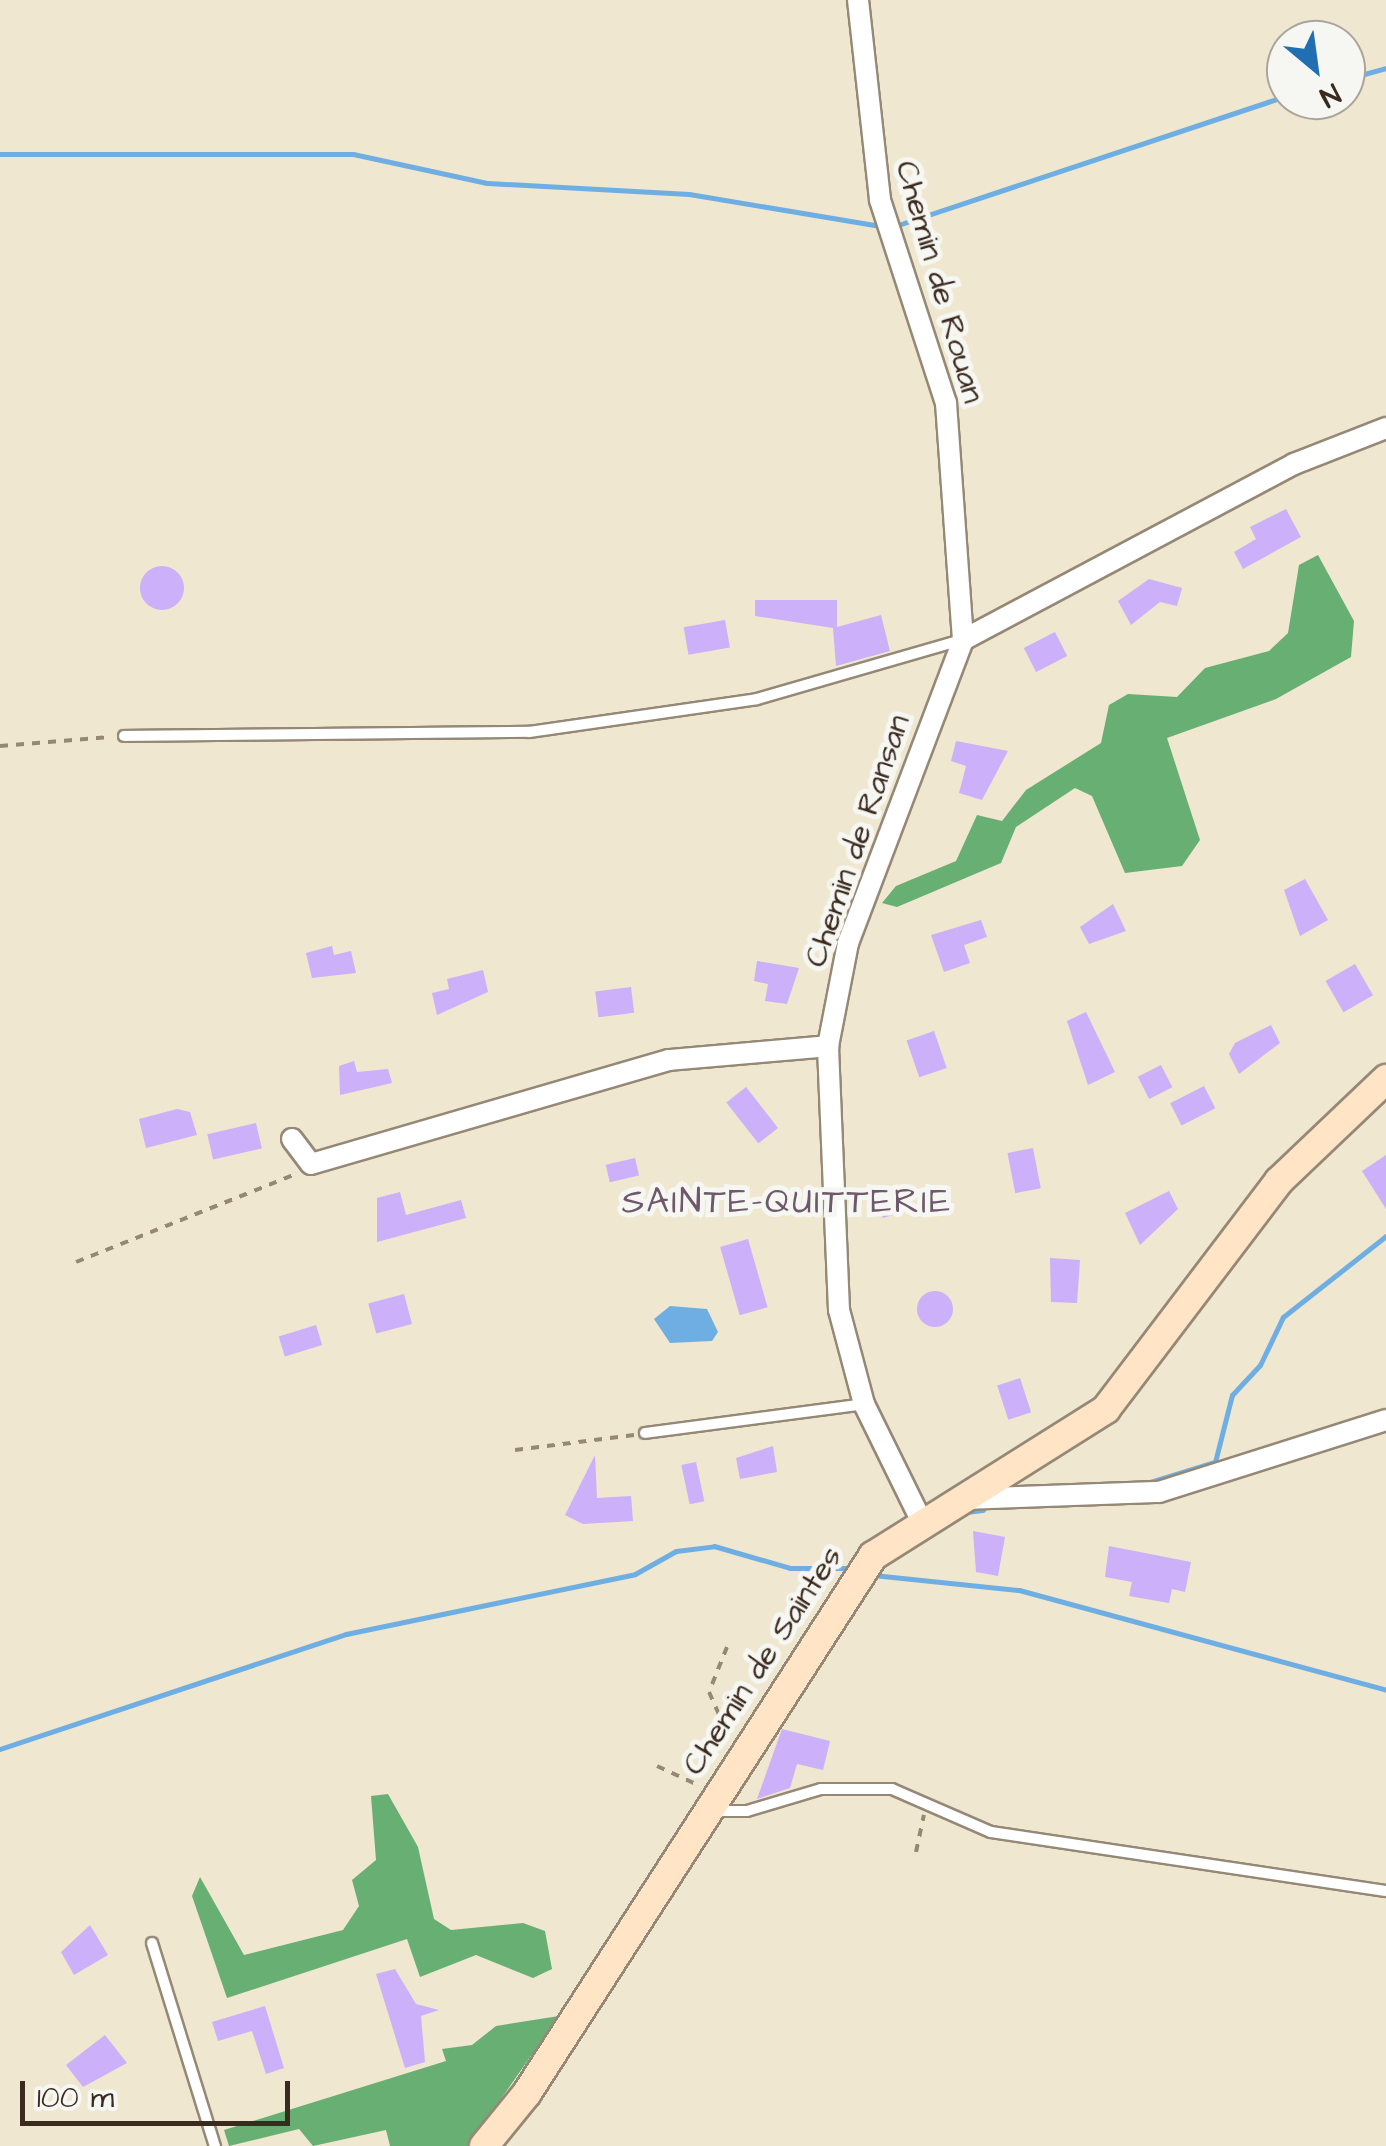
<!DOCTYPE html>
<style>
body{margin:0}
#map{position:relative;width:1386px;height:2146px;overflow:hidden;background:#efe7cf;font-family:"Architects Daughter",sans-serif}
div>[style]{position:absolute}
.forest>*{inset:0;background:#68af74}
.water>*{inset:0;background:#6faee2}
.stream>*{height:5px;margin:-2.5px;padding:0 2.5px;transform-origin:2.5px;border-radius:2.5px;background:#6faee2}
.building>*{inset:0;background:#ccb0f9;transform-origin:0 0}
.round{border-radius:50%}
.path>*{height:4px;margin-top:-2px;transform-origin:0;background:repeating-linear-gradient(90deg,#958876 0 8px,transparent 0 16px)}
.roads{filter:drop-shadow(2px 0 #958876) drop-shadow(-2px 0 #958876) drop-shadow(0 2px #958876) drop-shadow(0 -2px #958876)}
.lane>*{height:10px;margin:-5px;padding:0 5px;transform-origin:5px;border-radius:5px;background:#fff}
.street>*{height:20px;margin:-10px;padding:0 10px;transform-origin:10px;border-radius:10px;background:#fff}
.secondary>*{height:28px;margin:-14px;padding:0 14px;transform-origin:14px;border-radius:14px;background:#ffe4c6}
span{translate:-50% -50%;white-space:nowrap;text-align:center;line-height:1.15;-webkit-text-stroke:10px #f6f6f2;paint-order:stroke}
.street-label{font-size:32px;color:#3b2a1e}
.neighbourhood-label{font-size:35px;color:#6e596b;letter-spacing:2.5px}
.north{position:absolute;left:1266px;top:20px;width:100px;height:100px;box-sizing:border-box;background:#f6f6f2;border:2px solid #aba49d;border-radius:50%;rotate:151deg;font-size:28px;font-weight:700;line-height:40px;text-align:center;color:#3b2a1e}
.north::after{content:'';display:block;margin:auto;width:35px;height:45px;background:#1f6fb2;clip-path:polygon(50% 0,100% 100%,50% 72%,0 100%)}
.scale{position:absolute;left:20px;top:2081px;width:270px;height:45px;box-sizing:border-box;border:5px solid #3b2a1e;border-top:0;padding-left:12px;font-size:30px;line-height:35px;white-space:nowrap;color:#3b2a1e;-webkit-text-stroke:8px #f6f6f2;paint-order:stroke}
</style>
<div id="map">
<div class="forest">
<i style="clip-path:polygon(1318px 555px,1354px 621px,1351px 657px,1276px 699px,1167px 738px,1200px 840px,1182px 866px,1125px 873px,1092px 796px,1075px 788px,1016px 827px,1001px 863px,897px 907px,882px 903px,896px 886px,956px 861px,977px 815px,1002px 821px,1026px 790px,1101px 743px,1109px 705px,1128px 694px,1177px 697px,1205px 668px,1269px 651px,1288px 633px,1299px 565px)"></i>
<i style="clip-path:polygon(388px 1794px,418px 1847px,434px 1919px,451px 1930px,523px 1923px,545px 1931px,552px 1969px,533px 1978px,476px 1955px,420px 1977px,407px 1939px,227px 1998px,192px 1896px,200px 1877px,244px 1955px,343px 1930px,359px 1906px,352px 1880px,376px 1860px,371px 1796px)"></i>
<i style="clip-path:polygon(559px 2016px,468px 2146px,390px 2146px,386px 2130px,313px 2146px,299px 2129px,229px 2146px,224px 2130px,446px 2061px,442px 2049px,472px 2045px,496px 2026px)"></i>
</div>
<div class="water">
<i style="clip-path:polygon(670px 1306px,707px 1309px,718px 1332px,712px 1341px,670px 1343px,654px 1319px)"></i>
</div>
<div class="stream">
<i style="left:1346px;top:79px;width:41px;rotate:-15.4deg"></i>
<i style="left:0;top:154px;width:353px"></i>
<i style="left:353px;top:154px;width:137px;rotate:12.2deg"></i>
<i style="left:487px;top:183px;width:202px;rotate:3.1deg"></i>
<i style="left:689px;top:194px;width:194px;rotate:9.5deg"></i>
<i style="left:901px;top:224px;width:406px;rotate:-18.4deg"></i>
<i style="left:1147px;top:1483px;width:71px;rotate:-17.2deg"></i>
<i style="left:1215px;top:1462px;width:69px;rotate:-75.8deg"></i>
<i style="left:1232px;top:1395px;width:41px;rotate:-47deg"></i>
<i style="left:1260px;top:1365px;width:53px;rotate:-64.4deg"></i>
<i style="left:1283px;top:1317px;width:131px;rotate:-38.2deg"></i>
<i style="left:966px;top:1512px;width:17px;rotate:-7deg"></i>
<i style="left:873px;top:1575px;width:147px;rotate:5.9deg"></i>
<i style="left:1019px;top:1590px;width:380px;rotate:15.2deg"></i>
<i style="left:0;top:1749px;width:365px;rotate:-18.4deg"></i>
<i style="left:346px;top:1634px;width:295px;rotate:-11.7deg"></i>
<i style="left:635px;top:1574px;width:47px;rotate:-29.3deg"></i>
<i style="left:676px;top:1551px;width:38px;rotate:-7deg"></i>
<i style="left:714px;top:1546px;width:79px;rotate:16.1deg"></i>
<i style="left:790px;top:1568px;width:63px"></i>
</div>
<div class="building">
<i style="clip-path:polygon(1286px 509px,1301px 537px,1243px 569px,1234px 552px,1256px 539px,1250px 527px)"></i>
<i class="round" style="left:140px;top:566px;width:44px;height:44px"></i>
<i style="clip-path:polygon(1149px 579px,1182px 588px,1177px 606px,1160px 602px,1131px 625px,1118px 601px)"></i>
<i style="clip-path:polygon(755px 600px,837px 600px,837px 627px,881px 615px,890px 651px,836px 666px,833px 628px,755px 616px)"></i>
<i style="left:725px;top:620px;width:28px;height:42px;rotate:80deg"></i>
<i style="left:1055px;top:632px;width:27px;height:35px;rotate:63deg"></i>
<i style="clip-path:polygon(956px 741px,1008px 751px,982px 800px,959px 793px,966px 766px,951px 761px)"></i>
<i style="clip-path:polygon(1305px 879px,1328px 920px,1300px 936px,1284px 890px)"></i>
<i style="clip-path:polygon(1113px 904px,1126px 931px,1089px 944px,1080px 927px)"></i>
<i style="clip-path:polygon(981px 920px,987px 937px,964px 945px,970px 963px,944px 972px,931px 935px)"></i>
<i style="clip-path:polygon(332px 946px,334px 955px,351px 951px,356px 973px,312px 978px,306px 953px)"></i>
<i style="clip-path:polygon(757px 961px,799px 968px,787px 1004px,765px 1001px,768px 984px,754px 981px)"></i>
<i style="left:1355px;top:964px;width:36px;height:34px;rotate:60deg"></i>
<i style="clip-path:polygon(483px 970px,488px 992px,437px 1015px,432px 993px,449px 989px,447px 979px)"></i>
<i style="left:631px;top:987px;width:26px;height:36px;rotate:83deg"></i>
<i style="clip-path:polygon(1086px 1012px,1115px 1072px,1088px 1085px,1067px 1021px)"></i>
<i style="clip-path:polygon(1271px 1025px,1280px 1043px,1239px 1074px,1229px 1054px,1235px 1043px)"></i>
<i style="left:934px;top:1031px;width:39px;height:29px;rotate:71deg"></i>
<i style="clip-path:polygon(354px 1061px,357px 1072px,388px 1069px,392px 1083px,340px 1095px,339px 1066px)"></i>
<i style="left:1161px;top:1065px;width:25px;height:26px;rotate:63deg"></i>
<i style="left:1204px;top:1086px;width:25px;height:38px;rotate:63deg"></i>
<i style="left:746px;top:1087px;width:52px;height:25px;rotate:52deg"></i>
<i style="clip-path:polygon(177px 1109px,190px 1112px,197px 1135px,146px 1148px,139px 1119px)"></i>
<i style="left:256px;top:1123px;width:26px;height:50px;rotate:77deg"></i>
<i style="left:1033px;top:1148px;width:41px;height:26px;rotate:79deg"></i>
<i style="clip-path:polygon(1386px 1155px,1386px 1209px,1362px 1171px)"></i>
<i style="left:635px;top:1158px;width:18px;height:30px;rotate:77deg"></i>
<i style="left:895px;top:1186px;width:27px;height:21px;rotate:73deg"></i>
<i style="clip-path:polygon(1169px 1191px,1178px 1209px,1140px 1245px,1125px 1213px)"></i>
<i style="clip-path:polygon(400px 1192px,406px 1215px,461px 1200px,466px 1218px,377px 1242px,377px 1198px)"></i>
<i style="left:748px;top:1239px;width:71px;height:29px;rotate:74deg"></i>
<i style="clip-path:polygon(1050px 1258px,1080px 1260px,1077px 1303px,1051px 1302px)"></i>
<i class="round" style="left:917px;top:1291px;width:36px;height:36px"></i>
<i style="left:404px;top:1294px;width:31px;height:37px;rotate:75deg"></i>
<i style="left:316px;top:1325px;width:21px;height:39px;rotate:73deg"></i>
<i style="left:1020px;top:1378px;width:36px;height:24px;rotate:72deg"></i>
<i style="clip-path:polygon(773px 1446px,777px 1472px,740px 1479px,736px 1458px)"></i>
<i style="clip-path:polygon(595px 1455px,597px 1498px,631px 1496px,633px 1521px,583px 1524px,565px 1515px)"></i>
<i style="left:696px;top:1462px;width:40px;height:15px;rotate:78deg"></i>
<i style="clip-path:polygon(973px 1531px,1005px 1537px,998px 1576px,976px 1572px)"></i>
<i style="clip-path:polygon(1109px 1546px,1191px 1562px,1185px 1592px,1172px 1589px,1169px 1603px,1129px 1596px,1132px 1582px,1105px 1577px)"></i>
<i style="clip-path:polygon(782px 1729px,830px 1741px,823px 1770px,797px 1764px,790px 1788px,757px 1799px)"></i>
<i style="clip-path:polygon(90px 1925px,108px 1955px,74px 1975px,61px 1952px)"></i>
<i style="clip-path:polygon(395px 1969px,416px 2004px,439px 2010px,421px 2016px,425px 2062px,405px 2068px,376px 1974px)"></i>
<i style="clip-path:polygon(265px 2006px,284px 2068px,266px 2074px,252px 2031px,218px 2041px,212px 2022px)"></i>
<i style="clip-path:polygon(105px 2035px,127px 2063px,83px 2087px,66px 2065px)"></i>
</div>
<div class="path">
<i style="left:0;top:746px;width:110px;rotate:-4.7deg"></i>
<i style="left:76px;top:1262px;width:235px;rotate:-21.8deg"></i>
<i style="left:515px;top:1450px;width:120px;rotate:-7.2deg"></i>
<i style="left:727px;top:1647px;width:48px;rotate:111.8deg"></i>
<i style="left:709px;top:1692px;width:36px;rotate:66deg"></i>
<i style="left:724px;top:1725px;width:14px;rotate:17deg"></i>
<i style="left:657px;top:1766px;width:45px;rotate:24.9deg"></i>
<i style="left:916px;top:1852px;width:38px;rotate:-78deg"></i>
</div>
<div class="roads">
<div class="lane">
<i style="left:124px;top:736px;width:405px;rotate:-0.6deg"></i>
<i style="left:529px;top:732px;width:230px;rotate:-8.2deg"></i>
<i style="left:757px;top:699px;width:213px;rotate:-16.1deg"></i>
<i style="left:645px;top:1433px;width:221px;rotate:-7.5deg"></i>
<i style="left:711px;top:1811px;width:36px"></i>
<i style="left:747px;top:1811px;width:77px;rotate:-16.6deg"></i>
<i style="left:821px;top:1789px;width:71px"></i>
<i style="left:892px;top:1789px;width:108px;rotate:23.5deg"></i>
<i style="left:991px;top:1832px;width:399px;rotate:8.5deg"></i>
<i style="left:152px;top:1943px;width:213px;rotate:72.8deg"></i>
</div>
<div class="street">
<i style="left:858px;top:0;width:201px;rotate:83.7deg"></i>
<i style="left:880px;top:200px;width:213px;rotate:72deg"></i>
<i style="left:946px;top:403px;width:238px;rotate:85.9deg"></i>
<i style="left:292px;top:1139px;width:31px;rotate:53deg"></i>
<i style="left:311px;top:1164px;width:373px;rotate:-16.2deg"></i>
<i style="left:669px;top:1060px;width:160px;rotate:-5deg"></i>
<i style="left:967px;top:1499px;width:192px;rotate:-2.1deg"></i>
<i style="left:1159px;top:1492px;width:238px;rotate:-17.6deg"></i>
<i style="left:922px;top:1522px;width:131px;rotate:-116.2deg"></i>
<i style="left:864px;top:1404px;width:97px;rotate:-104.9deg"></i>
<i style="left:839px;top:1310px;width:264px;rotate:-92.4deg"></i>
<i style="left:828px;top:1046px;width:105px;rotate:-79deg"></i>
<i style="left:848px;top:943px;width:324px;rotate:-69.2deg"></i>
<i style="left:963px;top:640px;width:375px;rotate:-28deg"></i>
<i style="left:1294px;top:464px;width:99px;rotate:-21.4deg"></i>
</div>
<div class="secondary">
<i style="left:484px;top:2146px;width:68px;rotate:-50.9deg"></i>
<i style="left:527px;top:2093px;width:639px;rotate:-57.21deg"></i>
<i style="left:873px;top:1556px;width:275px;rotate:-32.2deg"></i>
<i style="left:1106px;top:1409px;width:286px;rotate:-52.8deg"></i>
<i style="left:1279px;top:1181px;width:148px;rotate:-43.6deg"></i>
</div>
</div>
<div class="street-label">
<span style="left:939px;top:282px;rotate:74deg">Chemin de Rouan</span>
<span style="left:858px;top:841px;rotate:-71deg">Chemin de Ransan</span>
<span style="left:763px;top:1661px;rotate:-57deg">Chemin de Saintes</span>
</div>
<div class="neighbourhood-label">
<span style="left:787px;top:1202px">SAINTE-QUITTERIE</span>
</div>
<div class="north">N</div>
<div class="scale">100 m</div>
</div>
